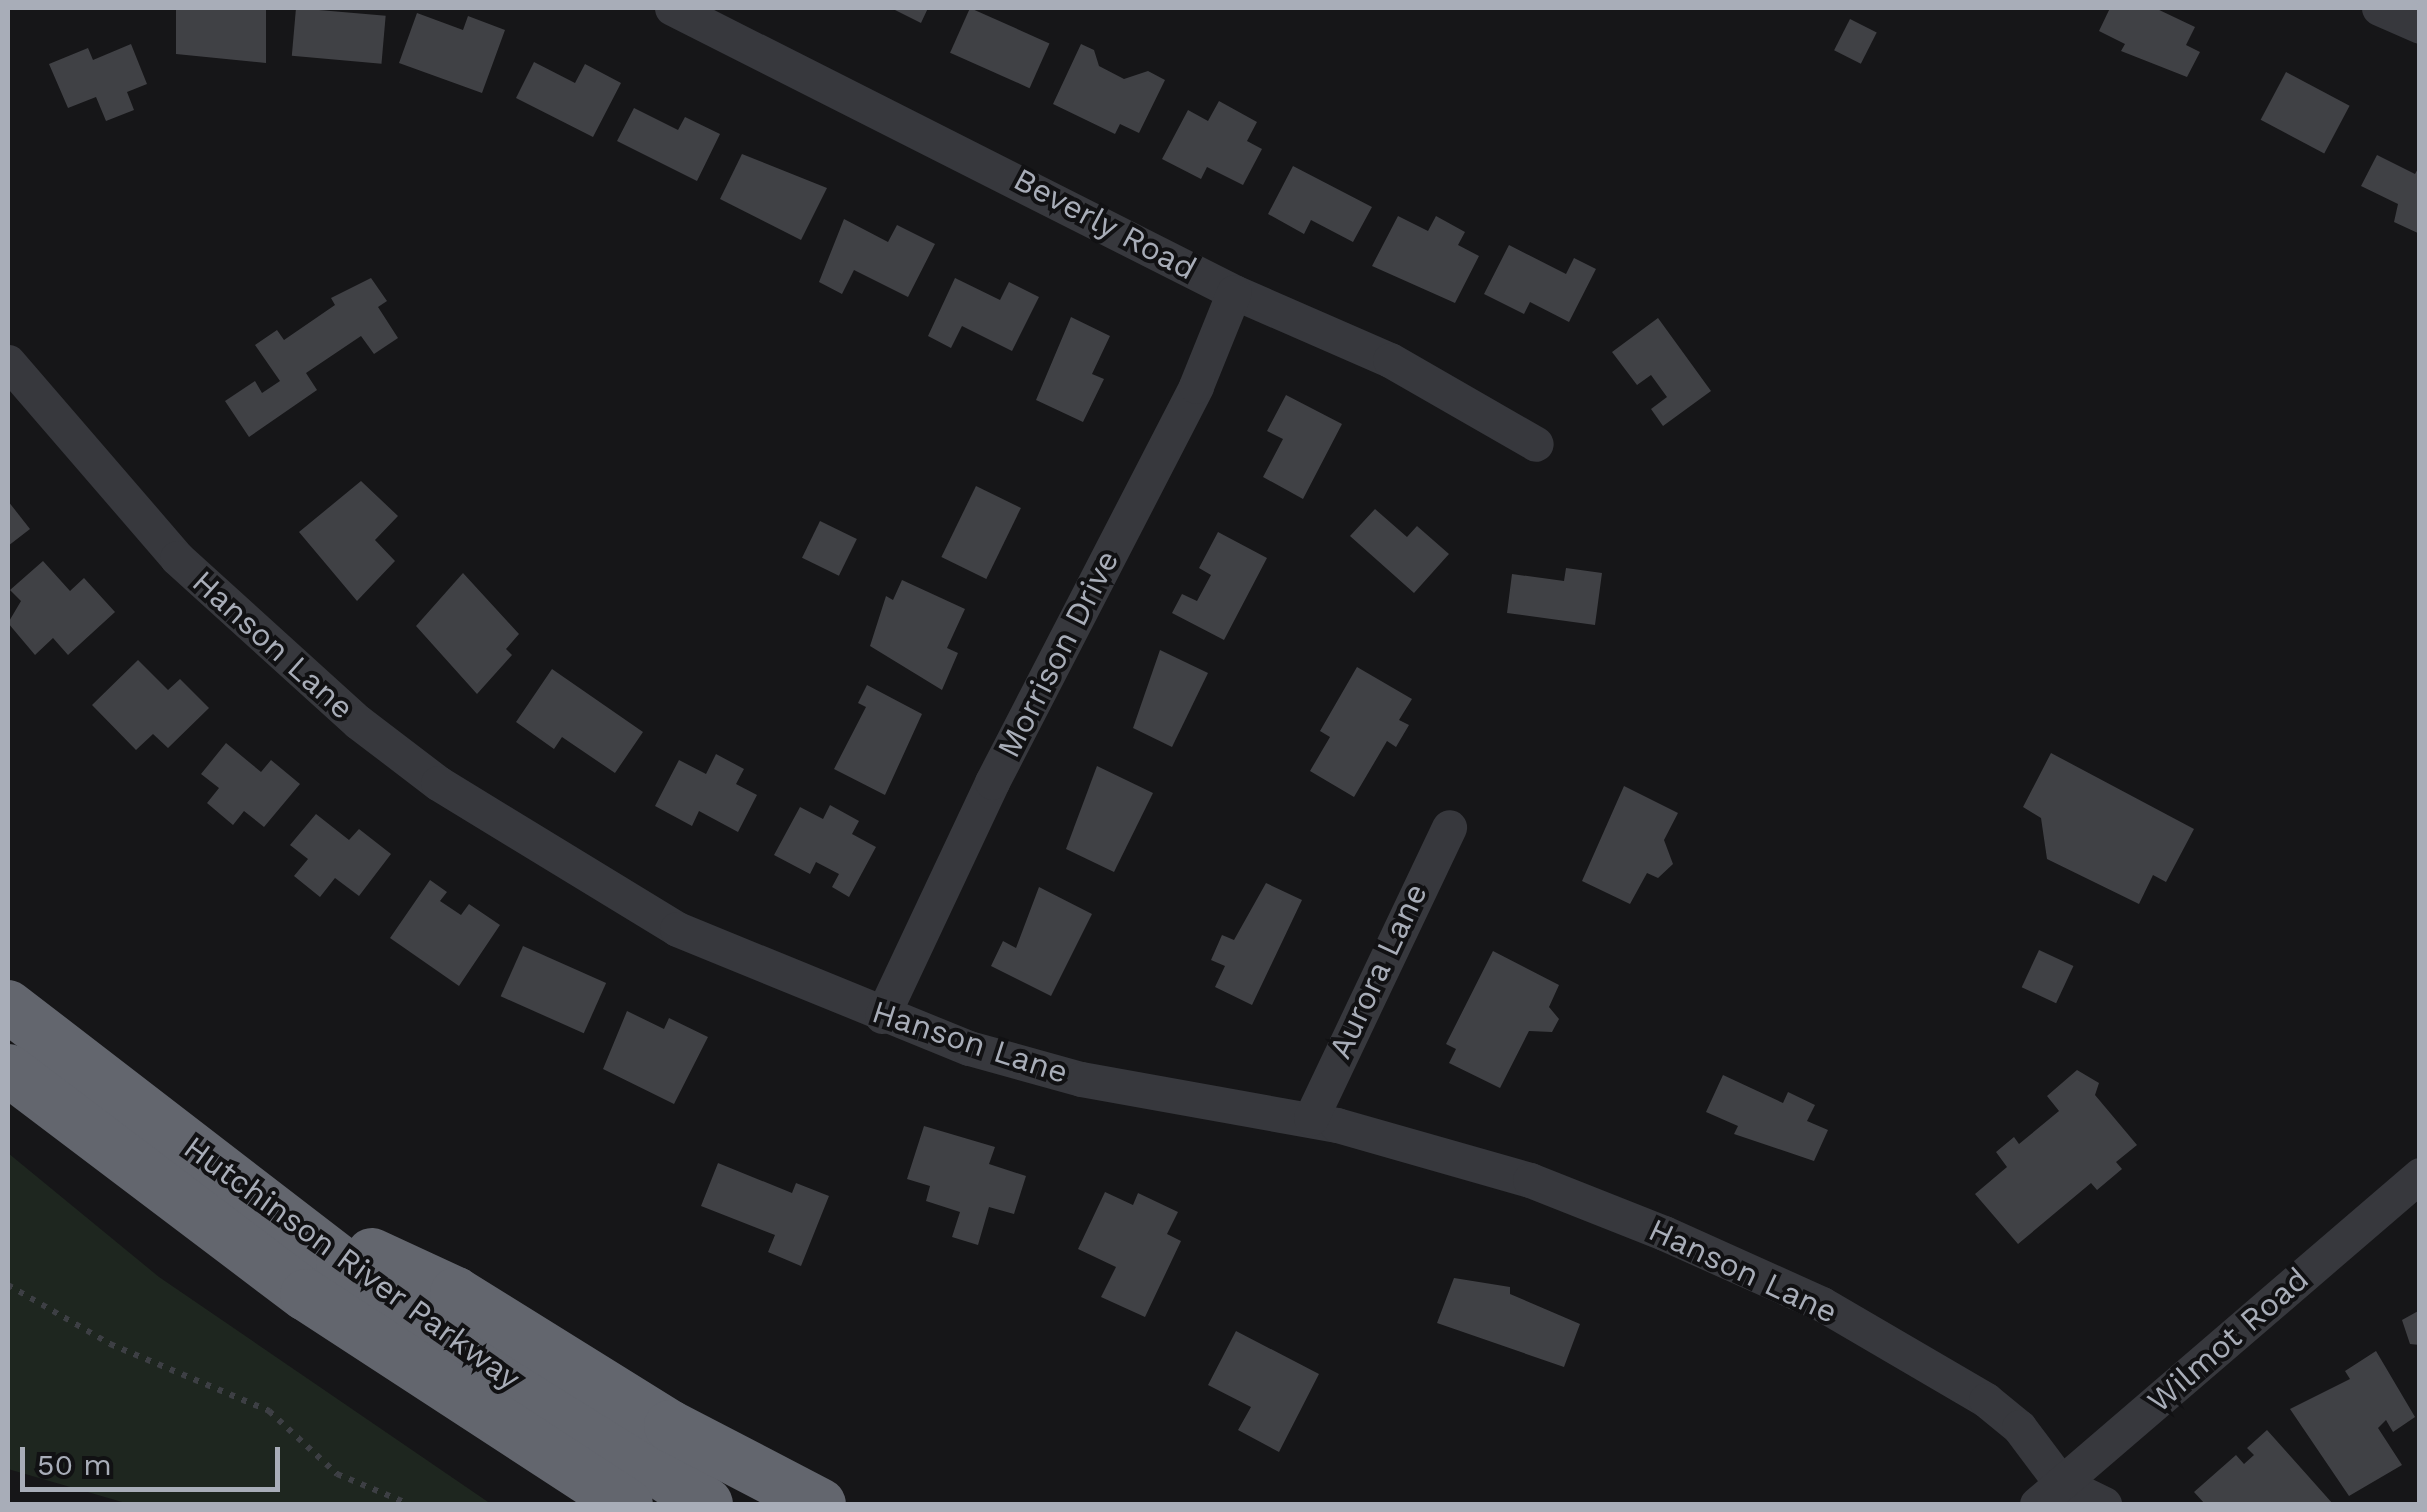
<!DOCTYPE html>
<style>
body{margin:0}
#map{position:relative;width:2427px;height:1512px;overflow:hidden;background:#161618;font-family:"Work Sans",sans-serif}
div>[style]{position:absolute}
.green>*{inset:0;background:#1e261f}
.building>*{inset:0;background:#404145;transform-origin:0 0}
.path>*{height:6px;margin-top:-3px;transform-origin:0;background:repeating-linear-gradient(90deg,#3d3f44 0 5px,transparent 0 13px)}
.minor>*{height:35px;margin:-17.5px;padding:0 17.5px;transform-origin:17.5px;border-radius:17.5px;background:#37383d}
.highway>*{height:52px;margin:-26px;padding:0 26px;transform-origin:26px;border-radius:26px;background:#63666e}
span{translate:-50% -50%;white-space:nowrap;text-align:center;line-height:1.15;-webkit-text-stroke:8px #111113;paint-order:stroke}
.street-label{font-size:32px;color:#a8adb8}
.frame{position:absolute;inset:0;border:10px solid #a8adb8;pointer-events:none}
.scale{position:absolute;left:20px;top:1447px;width:260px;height:45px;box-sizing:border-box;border:5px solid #a8adb8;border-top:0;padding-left:12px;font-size:30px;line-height:35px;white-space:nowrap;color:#a8adb8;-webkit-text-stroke:8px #111113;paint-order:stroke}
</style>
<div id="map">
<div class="green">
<i style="clip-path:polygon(8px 1153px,159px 1277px,491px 1504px,129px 1504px,8px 1469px)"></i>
</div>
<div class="building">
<i style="clip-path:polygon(176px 8px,266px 8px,266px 63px,176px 54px)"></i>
<i style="left:296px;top:8px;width:90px;height:48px;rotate:5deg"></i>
<i style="clip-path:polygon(891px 8px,928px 8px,921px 23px)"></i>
<i style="left:970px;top:8px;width:87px;height:49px;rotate:24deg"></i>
<i style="clip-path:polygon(2110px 8px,2155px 8px,2195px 27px,2186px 45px,2200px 52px,2187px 77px,2121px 51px,2125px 44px,2099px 31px)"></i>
<i style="clip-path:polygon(417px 13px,463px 30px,468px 16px,505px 30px,482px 93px,399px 63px)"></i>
<i style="left:1850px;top:19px;width:30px;height:35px;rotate:27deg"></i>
<i style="clip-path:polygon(131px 44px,147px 84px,127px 92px,134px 110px,106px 121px,96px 97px,68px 108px,49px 64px,88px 48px,93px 60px)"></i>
<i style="clip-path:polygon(1081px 44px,1094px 50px,1099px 66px,1124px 79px,1148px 71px,1165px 80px,1139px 133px,1120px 124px,1115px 134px,1053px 104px)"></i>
<i style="clip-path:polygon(534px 62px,575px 83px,585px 64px,621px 83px,593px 137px,516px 98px)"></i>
<i style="left:2286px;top:72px;width:72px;height:54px;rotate:28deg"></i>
<i style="clip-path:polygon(1219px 101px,1257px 122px,1247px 141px,1262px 149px,1243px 185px,1207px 167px,1201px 179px,1162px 159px,1188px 110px,1208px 121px)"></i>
<i style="clip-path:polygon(634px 108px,678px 130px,685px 117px,720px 134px,697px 181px,617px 141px)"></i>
<i style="clip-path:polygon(742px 154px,827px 188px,801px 240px,720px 199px)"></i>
<i style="clip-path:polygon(2377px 155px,2415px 174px,2420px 165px,2420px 234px,2394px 222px,2398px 204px,2361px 186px)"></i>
<i style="clip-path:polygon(1293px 166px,1372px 207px,1353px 242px,1311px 220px,1304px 234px,1268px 214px)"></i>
<i style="clip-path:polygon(1398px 216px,1428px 231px,1436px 216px,1465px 232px,1458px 245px,1479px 256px,1455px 303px,1372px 266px)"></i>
<i style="clip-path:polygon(844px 219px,888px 242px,897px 225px,935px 244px,908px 297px,854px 270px,842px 294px,819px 282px)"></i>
<i style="clip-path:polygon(1509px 245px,1566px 274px,1574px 258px,1596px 269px,1569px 322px,1530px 302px,1524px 314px,1484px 294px)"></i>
<i style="clip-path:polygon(371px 278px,387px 301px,378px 307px,398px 338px,374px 354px,361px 336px,306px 373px,317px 390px,249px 437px,225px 401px,255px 381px,262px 393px,280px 381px,255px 345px,277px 330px,284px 340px,335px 305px,331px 298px)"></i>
<i style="clip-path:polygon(955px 278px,1000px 300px,1009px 282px,1039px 297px,1012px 351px,962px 326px,951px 348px,928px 336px)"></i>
<i style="clip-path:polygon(1071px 317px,1110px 336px,1092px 374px,1104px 379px,1083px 422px,1036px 400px)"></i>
<i style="clip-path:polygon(1658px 318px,1711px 391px,1663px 426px,1651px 409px,1667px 397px,1651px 375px,1637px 385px,1612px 352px)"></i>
<i style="clip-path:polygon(1286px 395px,1342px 424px,1303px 499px,1263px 477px,1283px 439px,1267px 431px)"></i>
<i style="clip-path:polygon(361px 481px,398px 516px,375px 540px,395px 561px,357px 601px,299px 532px)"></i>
<i style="left:976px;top:486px;width:50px;height:79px;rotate:26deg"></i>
<i style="clip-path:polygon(8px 501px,30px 529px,8px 546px)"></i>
<i style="clip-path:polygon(1375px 509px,1407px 537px,1417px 526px,1449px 554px,1414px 593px,1350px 536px)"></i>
<i style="left:820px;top:521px;width:41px;height:41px;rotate:26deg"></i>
<i style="clip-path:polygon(1218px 532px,1267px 558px,1224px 640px,1172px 613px,1182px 594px,1197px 601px,1211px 575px,1199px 568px)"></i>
<i style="clip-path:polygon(43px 561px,70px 591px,84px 578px,115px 612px,68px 655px,53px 638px,35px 655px,8px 623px,21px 601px,10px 590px)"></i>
<i style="clip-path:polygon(1566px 568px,1602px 573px,1595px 625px,1507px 613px,1512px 574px,1564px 581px)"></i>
<i style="clip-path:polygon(463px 573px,519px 634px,506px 649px,512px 655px,477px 694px,416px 626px)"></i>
<i style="clip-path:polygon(902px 580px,965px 609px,947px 648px,958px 653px,942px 690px,870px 646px,886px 596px,893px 600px)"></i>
<i style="clip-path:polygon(1160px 650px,1208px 673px,1172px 747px,1133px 728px)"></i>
<i style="clip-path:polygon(138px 660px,168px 690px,180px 679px,209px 708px,168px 748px,153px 734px,136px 750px,92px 705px)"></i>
<i style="clip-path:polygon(1357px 667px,1412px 699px,1399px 720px,1409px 725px,1396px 747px,1387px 741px,1354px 797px,1310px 771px,1330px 737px,1320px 731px)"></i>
<i style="clip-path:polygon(552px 669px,643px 732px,615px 773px,562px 737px,554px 749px,516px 722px)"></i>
<i style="clip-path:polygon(867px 685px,922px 714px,885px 795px,834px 769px,866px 707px,858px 703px)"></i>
<i style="clip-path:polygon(226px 743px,261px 772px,271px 760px,300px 784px,264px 827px,244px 811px,233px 825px,207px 803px,219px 788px,201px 774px)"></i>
<i style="clip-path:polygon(2051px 753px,2194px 829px,2166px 882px,2153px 875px,2139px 904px,2047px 859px,2041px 818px,2023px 807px)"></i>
<i style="clip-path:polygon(716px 754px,744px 769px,736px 784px,757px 795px,738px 832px,699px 811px,692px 826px,655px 806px,679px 760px,706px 774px)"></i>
<i style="clip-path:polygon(1097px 766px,1153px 793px,1114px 872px,1066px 849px)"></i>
<i style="clip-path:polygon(1624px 786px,1678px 813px,1664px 840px,1673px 864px,1658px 878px,1647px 873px,1630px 904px,1582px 881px)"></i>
<i style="clip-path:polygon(830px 805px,859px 821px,852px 834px,876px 847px,849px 897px,832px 887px,839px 874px,816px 862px,810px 874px,774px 855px,800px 807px,823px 819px)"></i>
<i style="clip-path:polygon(316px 814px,349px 840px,359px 829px,391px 854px,359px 896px,335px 878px,320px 897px,294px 876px,308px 859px,290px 845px)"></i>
<i style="clip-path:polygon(430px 880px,447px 892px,440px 901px,461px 915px,469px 904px,500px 925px,459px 986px,390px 938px)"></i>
<i style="clip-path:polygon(1266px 883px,1302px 900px,1252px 1005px,1215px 987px,1225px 966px,1211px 960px,1222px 935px,1234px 940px)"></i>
<i style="clip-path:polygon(1039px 887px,1092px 914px,1051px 996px,991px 966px,1003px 941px,1016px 948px)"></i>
<i style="left:523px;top:946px;width:91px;height:55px;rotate:24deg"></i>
<i style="left:2039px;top:950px;width:38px;height:41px;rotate:25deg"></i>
<i style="clip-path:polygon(1493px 951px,1559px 985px,1549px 1007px,1559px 1019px,1552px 1032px,1529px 1031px,1500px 1088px,1449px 1063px,1456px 1049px,1446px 1044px)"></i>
<i style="clip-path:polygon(627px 1011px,664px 1029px,669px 1018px,708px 1037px,674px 1104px,603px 1069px)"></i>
<i style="clip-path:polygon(2077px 1070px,2099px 1083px,2095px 1095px,2137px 1145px,2116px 1162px,2122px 1169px,2097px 1190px,2091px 1183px,2018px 1244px,1975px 1194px,2007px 1167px,1996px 1152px,2014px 1137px,2019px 1144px,2059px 1111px,2047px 1096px)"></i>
<i style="clip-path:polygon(1723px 1075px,1783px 1103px,1788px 1092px,1815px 1105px,1807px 1121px,1828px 1130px,1814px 1161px,1734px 1134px,1738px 1126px,1706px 1112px)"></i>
<i style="clip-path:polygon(924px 1126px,995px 1147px,989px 1164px,1026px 1176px,1014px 1214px,989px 1207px,978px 1245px,952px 1237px,960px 1212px,926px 1201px,930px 1186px,907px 1179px)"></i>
<i style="clip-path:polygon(718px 1163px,792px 1193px,796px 1183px,829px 1196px,801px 1266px,768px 1252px,775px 1235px,701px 1206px)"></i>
<i style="clip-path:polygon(1105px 1192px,1133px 1205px,1138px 1193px,1178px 1212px,1167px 1234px,1181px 1241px,1145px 1317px,1101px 1297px,1116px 1267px,1078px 1249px)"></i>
<i style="clip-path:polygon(1454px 1278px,1510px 1287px,1510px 1294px,1580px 1324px,1564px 1367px,1437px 1323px)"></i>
<i style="clip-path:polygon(2420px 1310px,2420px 1345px,2410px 1344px,2402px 1320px)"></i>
<i style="clip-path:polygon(1236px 1331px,1319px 1374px,1279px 1452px,1238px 1430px,1251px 1407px,1208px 1385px)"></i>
<i style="clip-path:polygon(2376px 1351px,2415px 1417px,2393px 1432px,2386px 1420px,2378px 1428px,2402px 1465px,2349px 1496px,2290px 1409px,2350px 1379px,2345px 1371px)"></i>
<i style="clip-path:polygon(2267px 1430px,2333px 1504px,2205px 1504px,2194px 1492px,2236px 1455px,2244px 1464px,2254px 1455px,2247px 1448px)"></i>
</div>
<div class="path">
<i style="left:8px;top:1285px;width:118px;rotate:30deg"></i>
<i style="left:110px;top:1344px;width:173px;rotate:22.8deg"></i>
<i style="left:269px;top:1411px;width:93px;rotate:42.8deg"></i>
<i style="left:337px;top:1474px;width:78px;rotate:22.6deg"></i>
</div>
<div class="minor">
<i style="left:672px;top:8px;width:630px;rotate:26.81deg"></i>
<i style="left:1234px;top:292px;width:170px;rotate:23.6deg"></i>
<i style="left:1390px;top:360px;width:168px;rotate:29.9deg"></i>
<i style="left:2379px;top:8px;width:45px;rotate:23.7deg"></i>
<i style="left:8px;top:362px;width:259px;rotate:49.2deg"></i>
<i style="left:177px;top:558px;width:244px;rotate:42.2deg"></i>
<i style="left:358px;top:722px;width:101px;rotate:37.3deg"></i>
<i style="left:438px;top:783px;width:280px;rotate:31.4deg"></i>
<i style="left:677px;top:929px;width:315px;rotate:22.2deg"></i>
<i style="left:969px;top:1048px;width:116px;rotate:15.5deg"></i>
<i style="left:1081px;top:1079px;width:260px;rotate:10.2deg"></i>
<i style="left:1337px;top:1125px;width:201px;rotate:15.9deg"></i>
<i style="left:1530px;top:1180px;width:144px;rotate:21.6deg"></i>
<i style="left:1664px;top:1233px;width:173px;rotate:24.2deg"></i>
<i style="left:1822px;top:1304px;width:190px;rotate:30.3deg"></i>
<i style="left:1986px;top:1400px;width:43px;rotate:39.3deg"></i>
<i style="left:2019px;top:1427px;width:70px;rotate:53.1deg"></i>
<i style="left:2061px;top:1483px;width:48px;rotate:26deg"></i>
<i style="left:882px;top:1016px;width:259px;rotate:-64.8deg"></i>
<i style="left:992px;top:782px;width:445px;rotate:-62.7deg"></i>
<i style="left:1196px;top:386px;width:101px;rotate:-68deg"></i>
<i style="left:1311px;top:1118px;width:322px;rotate:-64.6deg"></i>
<i style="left:2037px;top:1504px;width:505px;rotate:-40.66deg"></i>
</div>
<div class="highway">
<i style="left:8px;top:1006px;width:421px;rotate:37.6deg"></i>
<i style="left:342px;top:1263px;width:437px;rotate:33.4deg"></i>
<i style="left:8px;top:1070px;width:373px;rotate:37.1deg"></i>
<i style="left:306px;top:1295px;width:383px;rotate:33.1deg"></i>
<i style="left:372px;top:1254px;width:93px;rotate:24.9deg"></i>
<i style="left:456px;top:1293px;width:252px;rotate:31.9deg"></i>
<i style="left:670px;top:1426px;width:169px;rotate:27.5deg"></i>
</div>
<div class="street-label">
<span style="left:1105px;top:224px;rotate:28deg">Beverly Road</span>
<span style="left:273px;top:645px;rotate:42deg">Hanson Lane</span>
<span style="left:1058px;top:654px;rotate:-63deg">Morrison Drive</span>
<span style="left:1378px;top:971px;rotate:-65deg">Aurora Lane</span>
<span style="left:970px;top:1042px;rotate:18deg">Hanson Lane</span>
<span style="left:352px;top:1263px;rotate:36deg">Hutchinson River Parkway</span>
<span style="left:1743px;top:1271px;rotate:25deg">Hanson Lane</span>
<span style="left:2228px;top:1340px;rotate:-41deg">Wilmot Road</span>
</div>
<div class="frame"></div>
<div class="scale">50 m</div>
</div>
